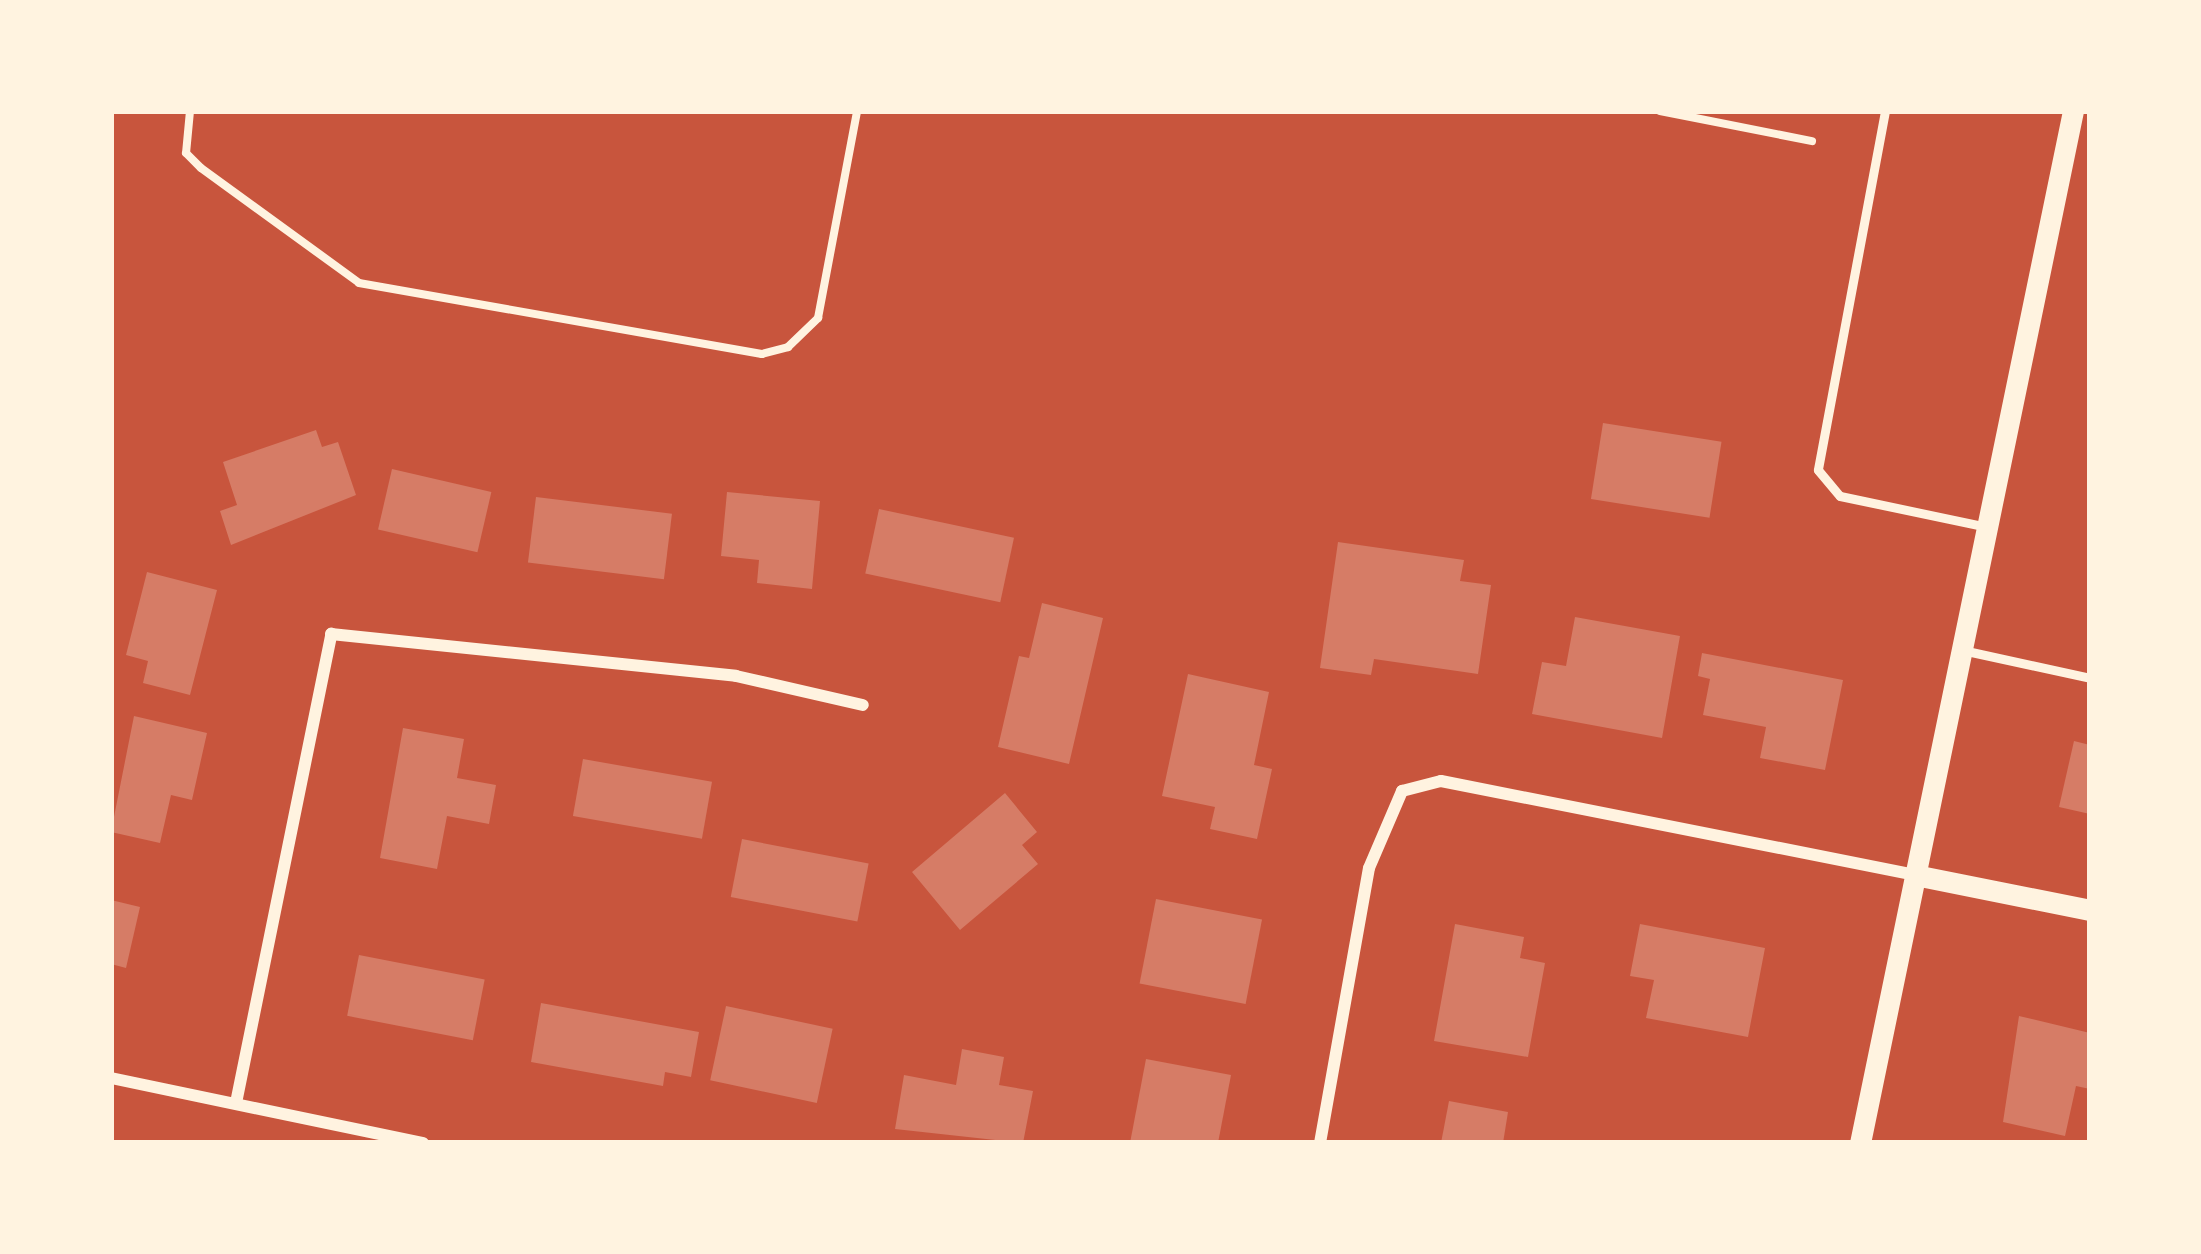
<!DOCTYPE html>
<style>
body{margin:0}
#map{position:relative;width:2201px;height:1254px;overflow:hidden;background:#c8553d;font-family:Barlow,sans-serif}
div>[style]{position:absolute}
.building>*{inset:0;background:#d67c66;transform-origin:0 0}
.path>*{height:8px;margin:-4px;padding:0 4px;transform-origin:4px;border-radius:4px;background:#fff3e0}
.service>*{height:9px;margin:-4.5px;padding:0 4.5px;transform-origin:4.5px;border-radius:4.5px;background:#fff3e0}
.minor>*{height:12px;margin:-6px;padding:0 6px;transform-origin:6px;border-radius:6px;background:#fff3e0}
.tertiary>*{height:21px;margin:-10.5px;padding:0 10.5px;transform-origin:10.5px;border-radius:10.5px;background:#fff3e0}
span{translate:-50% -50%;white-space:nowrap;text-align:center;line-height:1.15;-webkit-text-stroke:10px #fff3e0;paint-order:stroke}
.frame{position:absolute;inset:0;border:114px solid #fff3e0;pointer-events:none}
</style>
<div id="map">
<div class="building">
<i style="left:1603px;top:423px;width:120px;height:77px;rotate:9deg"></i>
<i style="clip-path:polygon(316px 430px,322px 447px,338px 442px,356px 495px,231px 545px,220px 511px,237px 505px,223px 462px)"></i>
<i style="left:392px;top:469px;width:102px;height:62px;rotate:13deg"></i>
<i style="clip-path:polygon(727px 492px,820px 501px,812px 589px,757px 583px,759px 560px,721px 556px)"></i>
<i style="left:536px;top:497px;width:137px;height:66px;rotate:7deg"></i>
<i style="left:879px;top:509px;width:138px;height:66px;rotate:12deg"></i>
<i style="clip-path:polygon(1338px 542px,1464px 560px,1460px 581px,1491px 585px,1478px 674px,1374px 659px,1371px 675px,1320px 668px)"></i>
<i style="clip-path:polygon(147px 572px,217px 590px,190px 695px,143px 683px,148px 661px,126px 655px)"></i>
<i style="clip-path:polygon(1042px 603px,1103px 618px,1069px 764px,998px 747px,1019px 656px,1029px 658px)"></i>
<i style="clip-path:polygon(1575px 617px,1680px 636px,1662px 738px,1532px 714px,1542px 662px,1566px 666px)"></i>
<i style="clip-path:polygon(1702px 653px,1843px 680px,1825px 770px,1760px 758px,1766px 727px,1703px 715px,1710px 679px,1698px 676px)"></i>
<i style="clip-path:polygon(1188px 674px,1269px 692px,1254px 765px,1272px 769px,1257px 839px,1210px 829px,1215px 807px,1162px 796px)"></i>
<i style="clip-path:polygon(134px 716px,207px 733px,192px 800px,171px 795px,160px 843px,111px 832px)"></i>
<i style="clip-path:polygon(403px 728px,464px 739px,457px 778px,496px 785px,489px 824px,447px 816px,437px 869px,380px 858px)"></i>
<i style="clip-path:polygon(2074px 741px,2090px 745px,2090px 814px,2059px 807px)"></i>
<i style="left:583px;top:759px;width:131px;height:58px;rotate:10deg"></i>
<i style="clip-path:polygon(1005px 793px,1037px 832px,1022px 845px,1038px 864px,960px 930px,912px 872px)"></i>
<i style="left:742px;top:839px;width:129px;height:59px;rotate:11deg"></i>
<i style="left:1156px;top:899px;width:108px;height:86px;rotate:11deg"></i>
<i style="clip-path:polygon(111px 900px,140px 907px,126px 968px,111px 964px)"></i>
<i style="clip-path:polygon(1455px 924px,1524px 937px,1520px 958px,1545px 963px,1528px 1057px,1434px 1041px)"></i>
<i style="clip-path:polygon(1640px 924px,1765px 948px,1748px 1037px,1646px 1018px,1654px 980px,1630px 976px)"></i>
<i style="left:359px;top:955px;width:128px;height:62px;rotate:11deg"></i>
<i style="clip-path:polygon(541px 1003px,699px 1032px,691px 1077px,665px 1072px,663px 1086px,531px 1062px)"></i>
<i style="left:726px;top:1006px;width:109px;height:76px;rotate:12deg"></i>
<i style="clip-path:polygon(2019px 1016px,2090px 1033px,2090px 1089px,2076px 1086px,2065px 1136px,2003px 1122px)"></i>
<i style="clip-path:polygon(962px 1049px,1004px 1057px,999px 1085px,1033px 1091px,1023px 1143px,895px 1129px,904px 1075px,956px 1085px)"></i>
<i style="clip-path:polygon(1146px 1059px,1231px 1075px,1218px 1143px,1130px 1143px)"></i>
<i style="clip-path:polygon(1449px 1101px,1508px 1112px,1503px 1143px,1441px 1143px)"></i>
</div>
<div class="path">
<i style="left:190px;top:111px;width:42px;rotate:95.4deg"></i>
<i style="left:186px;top:153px;width:21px;rotate:45deg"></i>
<i style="left:201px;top:168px;width:195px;rotate:36deg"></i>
<i style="left:359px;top:283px;width:409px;rotate:10deg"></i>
<i style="left:762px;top:354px;width:27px;rotate:-15deg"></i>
<i style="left:788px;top:347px;width:42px;rotate:-44deg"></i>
<i style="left:818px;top:318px;width:211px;rotate:-79.3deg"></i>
<i style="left:1660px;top:111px;width:155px;rotate:11.2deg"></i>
</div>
<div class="service">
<i style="left:1885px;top:111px;width:365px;rotate:100.6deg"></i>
<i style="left:1818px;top:470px;width:34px;rotate:50deg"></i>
<i style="left:1840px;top:496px;width:150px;rotate:11.9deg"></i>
<i style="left:1962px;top:650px;width:131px;rotate:12.3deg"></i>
</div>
<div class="minor">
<i style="left:111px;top:1078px;width:319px;rotate:11.8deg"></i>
<i style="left:236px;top:1103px;width:479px;rotate:-78.5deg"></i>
<i style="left:331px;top:634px;width:407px;rotate:5.9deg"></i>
<i style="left:736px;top:676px;width:130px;rotate:12.9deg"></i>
<i style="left:1320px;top:1143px;width:279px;rotate:-79.9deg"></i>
<i style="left:1369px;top:868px;width:84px;rotate:-66.8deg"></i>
<i style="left:1402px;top:791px;width:40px;rotate:-14.4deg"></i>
<i style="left:1441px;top:781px;width:483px;rotate:11.2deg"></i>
</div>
<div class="tertiary">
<i style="left:1915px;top:875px;width:178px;rotate:11.3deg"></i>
<i style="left:1860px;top:1143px;width:1054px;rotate:-78.34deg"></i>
</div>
<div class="frame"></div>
</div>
